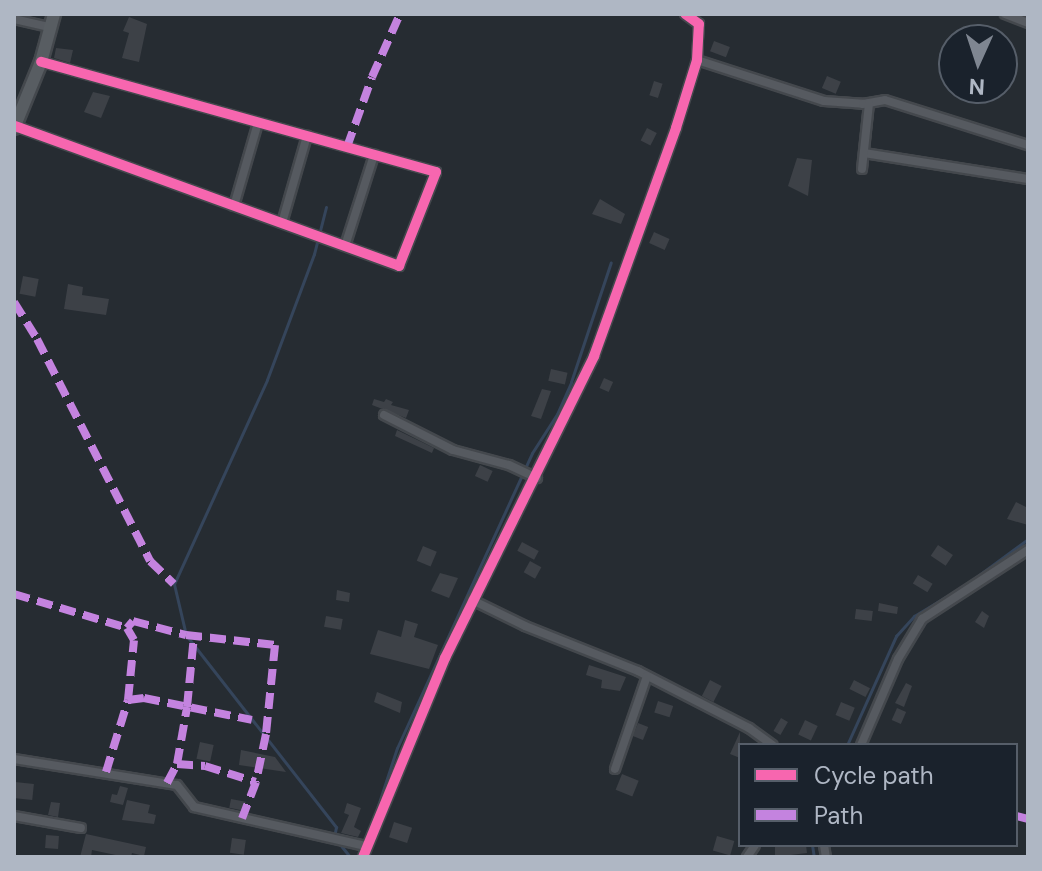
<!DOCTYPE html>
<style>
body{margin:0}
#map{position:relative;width:1042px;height:871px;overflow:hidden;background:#262c32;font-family:"DM Sans",sans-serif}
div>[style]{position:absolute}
.stream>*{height:3px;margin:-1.5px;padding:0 1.5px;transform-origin:1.5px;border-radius:1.5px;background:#35455b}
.building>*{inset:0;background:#3d4147;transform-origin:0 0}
.roads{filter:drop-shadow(2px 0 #44484d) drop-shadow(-2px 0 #44484d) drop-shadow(0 2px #44484d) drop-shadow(0 -2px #44484d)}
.minor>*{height:8px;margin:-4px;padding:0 4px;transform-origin:4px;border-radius:4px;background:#565a60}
.primary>*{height:12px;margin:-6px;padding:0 6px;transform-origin:6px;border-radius:6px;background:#585d62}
.quiet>*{height:8px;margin-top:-4px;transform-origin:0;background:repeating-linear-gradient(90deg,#c483df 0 16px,transparent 0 24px)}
.cycleway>*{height:10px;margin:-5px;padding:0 5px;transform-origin:5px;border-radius:5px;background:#f766af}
span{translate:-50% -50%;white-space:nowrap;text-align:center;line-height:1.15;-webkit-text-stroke:8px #1a222c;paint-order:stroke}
.frame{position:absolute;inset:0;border:16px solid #afb7c4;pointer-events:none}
.legend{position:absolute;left:738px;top:743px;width:280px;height:104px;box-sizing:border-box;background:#1a222c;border:2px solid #565e69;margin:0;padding:10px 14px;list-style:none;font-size:24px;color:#afb7c4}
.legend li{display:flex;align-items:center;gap:16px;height:40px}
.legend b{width:40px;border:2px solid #565e69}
.north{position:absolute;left:938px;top:24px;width:80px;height:80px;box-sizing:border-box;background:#1a222c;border:2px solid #565e69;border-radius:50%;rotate:183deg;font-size:22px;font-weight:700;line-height:32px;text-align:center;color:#afb7c4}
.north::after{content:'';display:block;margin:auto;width:28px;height:36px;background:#7f8691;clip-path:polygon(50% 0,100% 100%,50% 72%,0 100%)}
</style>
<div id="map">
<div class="stream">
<i style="left:326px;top:207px;width:49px;rotate:104.3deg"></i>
<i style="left:314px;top:254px;width:134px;rotate:110.5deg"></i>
<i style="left:267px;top:380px;width:224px;rotate:114.5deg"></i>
<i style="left:174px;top:584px;width:52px;rotate:76.8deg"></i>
<i style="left:186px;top:635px;width:244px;rotate:52deg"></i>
<i style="left:336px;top:827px;width:10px;rotate:101deg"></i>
<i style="left:334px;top:837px;width:26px;rotate:51deg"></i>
<i style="left:847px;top:745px;width:120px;rotate:-65.8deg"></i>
<i style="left:896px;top:636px;width:27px;rotate:-48deg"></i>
<i style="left:914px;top:616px;width:58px;rotate:-31deg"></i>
<i style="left:964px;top:586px;width:79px;rotate:-36.3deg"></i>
<i style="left:370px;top:830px;width:86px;rotate:-71.8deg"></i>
<i style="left:397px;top:748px;width:324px;rotate:-65.4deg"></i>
<i style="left:532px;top:453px;width:46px;rotate:-57.3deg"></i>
<i style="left:557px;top:414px;width:35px;rotate:-66deg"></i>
<i style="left:571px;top:382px;width:126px;rotate:-71.6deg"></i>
<i style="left:812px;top:845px;width:12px;rotate:81deg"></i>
</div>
<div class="building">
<i style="clip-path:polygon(129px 17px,147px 24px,139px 62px,122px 58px,129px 33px,123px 31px)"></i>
<i style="left:714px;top:41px;width:17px;height:11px;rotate:21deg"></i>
<i style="clip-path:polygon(56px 48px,73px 50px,70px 63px,54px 58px)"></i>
<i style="left:827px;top:76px;width:15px;height:13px;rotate:23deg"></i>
<i style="left:654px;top:81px;width:9px;height:15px;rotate:18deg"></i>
<i style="clip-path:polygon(93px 92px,110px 96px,101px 118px,84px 112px)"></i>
<i style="left:647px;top:128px;width:11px;height:14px;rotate:27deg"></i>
<i style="clip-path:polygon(797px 158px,812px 160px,808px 196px,788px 186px)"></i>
<i style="clip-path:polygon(600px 199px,625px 214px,621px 224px,592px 214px)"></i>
<i style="left:654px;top:232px;width:17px;height:12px;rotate:24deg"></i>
<i style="left:23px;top:276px;width:16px;height:18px;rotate:11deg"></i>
<i style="clip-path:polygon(68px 284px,83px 287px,82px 295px,109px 299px,106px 315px,64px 309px)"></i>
<i style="left:551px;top:369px;width:17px;height:12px;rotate:13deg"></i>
<i style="left:604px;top:378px;width:10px;height:11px;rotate:24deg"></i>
<i style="clip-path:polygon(542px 389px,551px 391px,541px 419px,531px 416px)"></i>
<i style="clip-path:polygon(374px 399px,384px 402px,386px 399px,393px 402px,391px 405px,409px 410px,406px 418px,372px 405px)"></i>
<i style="clip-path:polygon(397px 430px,434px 448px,432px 453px,395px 436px)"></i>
<i style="left:480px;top:465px;width:14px;height:12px;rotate:25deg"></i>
<i style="clip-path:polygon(1016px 502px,1028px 508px,1028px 525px,1007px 519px)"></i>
<i style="left:522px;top:542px;width:19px;height:10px;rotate:28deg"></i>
<i style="left:938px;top:545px;width:18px;height:13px;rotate:34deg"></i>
<i style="left:423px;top:546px;width:15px;height:16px;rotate:23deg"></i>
<i style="left:530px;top:561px;width:13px;height:13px;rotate:29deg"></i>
<i style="clip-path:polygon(440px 573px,458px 578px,449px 598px,431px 591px)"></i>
<i style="left:918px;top:575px;width:17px;height:10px;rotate:31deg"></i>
<i style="clip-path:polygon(337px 590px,350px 593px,349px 602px,336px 600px)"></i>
<i style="clip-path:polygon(879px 603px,898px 607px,897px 614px,878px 611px)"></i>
<i style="left:856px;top:609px;width:17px;height:10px;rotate:7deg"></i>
<i style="clip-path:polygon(982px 611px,989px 616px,984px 628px,975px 622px)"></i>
<i style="left:326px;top:616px;width:17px;height:11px;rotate:10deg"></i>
<i style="clip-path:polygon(405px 620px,418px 624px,414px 637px,438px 645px,429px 669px,370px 654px,378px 630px,401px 637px)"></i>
<i style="clip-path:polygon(589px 665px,626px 677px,620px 691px,601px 688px,602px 680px,586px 675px)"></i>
<i style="left:710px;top:680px;width:13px;height:18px;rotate:27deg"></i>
<i style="left:854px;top:680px;width:18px;height:10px;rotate:27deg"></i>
<i style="clip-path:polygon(906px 683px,912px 686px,904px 707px,895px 703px)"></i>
<i style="clip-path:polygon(377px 692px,402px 702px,400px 713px,374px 702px)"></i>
<i style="left:658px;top:701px;width:16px;height:12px;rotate:18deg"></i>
<i style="left:841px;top:702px;width:15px;height:14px;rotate:23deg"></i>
<i style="left:897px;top:708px;width:10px;height:13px;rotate:24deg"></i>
<i style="left:781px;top:718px;width:8px;height:15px;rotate:30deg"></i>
<i style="left:805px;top:720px;width:14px;height:16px;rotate:25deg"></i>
<i style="left:638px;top:723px;width:11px;height:14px;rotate:22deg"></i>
<i style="clip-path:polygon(740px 732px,740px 758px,730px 754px)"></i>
<i style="left:200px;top:742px;width:14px;height:17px;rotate:12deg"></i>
<i style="clip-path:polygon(241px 750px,275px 757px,286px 772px,239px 765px)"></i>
<i style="left:622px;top:774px;width:18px;height:17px;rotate:22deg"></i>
<i style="left:15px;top:782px;width:19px;height:16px;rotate:6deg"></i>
<i style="clip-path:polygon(120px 786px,128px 788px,123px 805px,110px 802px,112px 794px,117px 795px)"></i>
<i style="left:231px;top:799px;width:15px;height:9px;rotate:11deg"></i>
<i style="clip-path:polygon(127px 800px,150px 805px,148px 813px,156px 815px,154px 824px,122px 820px)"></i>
<i style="clip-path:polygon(51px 802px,60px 803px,58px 817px,48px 815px)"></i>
<i style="clip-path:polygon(347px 803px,361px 808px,354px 827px,361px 831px,358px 837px,341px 833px,349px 815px,344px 813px)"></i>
<i style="left:394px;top:822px;width:19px;height:16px;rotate:18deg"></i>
<i style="clip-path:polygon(86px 834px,146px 847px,144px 856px,132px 853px,131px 857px,125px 857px,92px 850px,91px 857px,80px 857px)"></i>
<i style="left:46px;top:835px;width:13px;height:13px;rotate:4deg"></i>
<i style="left:717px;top:836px;width:18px;height:15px;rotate:16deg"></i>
<i style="left:232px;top:838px;width:14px;height:15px;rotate:8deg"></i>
<i style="clip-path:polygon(775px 845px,806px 845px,807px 853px,775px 857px)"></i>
</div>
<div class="roads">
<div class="minor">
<i style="left:1005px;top:14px;width:25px;rotate:21deg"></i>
<i style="left:14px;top:19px;width:37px;rotate:13deg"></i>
<i style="left:697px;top:60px;width:133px;rotate:17.9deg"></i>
<i style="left:824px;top:101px;width:39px;rotate:4deg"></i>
<i style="left:863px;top:104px;width:22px;rotate:-10deg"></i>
<i style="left:885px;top:100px;width:150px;rotate:17.5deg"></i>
<i style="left:15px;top:126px;width:409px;rotate:20deg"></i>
<i style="left:399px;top:266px;width:101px;rotate:-68.5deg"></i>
<i style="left:436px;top:172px;width:410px;rotate:-164.4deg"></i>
<i style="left:864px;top:153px;width:166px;rotate:9deg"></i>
<i style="left:862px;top:169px;width:66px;rotate:-83.9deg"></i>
<i style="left:234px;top:206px;width:86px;rotate:-73.9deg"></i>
<i style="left:282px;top:223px;width:91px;rotate:-74deg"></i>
<i style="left:345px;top:246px;width:96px;rotate:-72.3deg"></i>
<i style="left:384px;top:415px;width:77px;rotate:26.9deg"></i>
<i style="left:453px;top:450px;width:58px;rotate:15deg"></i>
<i style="left:509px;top:465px;width:31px;rotate:25deg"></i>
<i style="left:472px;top:600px;width:59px;rotate:26.1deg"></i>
<i style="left:525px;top:626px;width:122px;rotate:21.7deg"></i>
<i style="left:638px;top:671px;width:125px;rotate:27.2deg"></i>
<i style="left:749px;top:728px;width:29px;rotate:36deg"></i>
<i style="left:861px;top:745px;width:94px;rotate:-66.7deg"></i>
<i style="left:898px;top:659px;width:47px;rotate:-59deg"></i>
<i style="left:922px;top:619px;width:126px;rotate:-33.1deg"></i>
<i style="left:14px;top:759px;width:165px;rotate:9.1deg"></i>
<i style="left:177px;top:785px;width:28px;rotate:52deg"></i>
<i style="left:194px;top:807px;width:176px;rotate:12.8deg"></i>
<i style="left:615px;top:769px;width:98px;rotate:-71deg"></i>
<i style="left:14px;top:816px;width:68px;rotate:10.2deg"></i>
<i style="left:824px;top:845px;width:12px;rotate:81deg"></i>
<i style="left:363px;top:857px;width:215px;rotate:-67.6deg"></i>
<i style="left:445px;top:658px;width:337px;rotate:-63.7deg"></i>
<i style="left:594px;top:356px;width:242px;rotate:-70.2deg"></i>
<i style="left:676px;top:128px;width:71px;rotate:-72.8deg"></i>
<i style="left:697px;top:60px;width:36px;rotate:-87deg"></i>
<i style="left:699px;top:24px;width:17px;rotate:-144deg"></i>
<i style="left:747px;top:857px;width:14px;rotate:-56deg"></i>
</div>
<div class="primary">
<i style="left:14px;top:128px;width:71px;rotate:-67.8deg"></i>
<i style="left:41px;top:62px;width:50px;rotate:-74.8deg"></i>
</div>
</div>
<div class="quiet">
<i style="left:347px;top:147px;width:74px;rotate:-70.3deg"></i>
<i style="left:372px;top:77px;width:69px;rotate:-66deg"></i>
<i style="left:14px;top:302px;width:44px;rotate:58.1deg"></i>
<i style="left:37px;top:339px;width:249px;rotate:63deg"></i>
<i style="left:150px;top:561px;width:33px;rotate:44deg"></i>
<i style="left:14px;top:594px;width:118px;rotate:16.7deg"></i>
<i style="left:127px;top:628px;width:9px;rotate:-49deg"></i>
<i style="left:133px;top:621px;width:55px;rotate:14.8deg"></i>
<i style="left:186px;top:635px;width:90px;rotate:6.4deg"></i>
<i style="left:275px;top:645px;width:89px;rotate:95.8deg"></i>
<i style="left:266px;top:734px;width:49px;rotate:101.8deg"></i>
<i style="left:256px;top:782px;width:39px;rotate:111deg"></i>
<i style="left:128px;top:700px;width:16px;rotate:-7deg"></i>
<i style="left:144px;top:698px;width:110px;rotate:11.5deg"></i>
<i style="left:177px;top:764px;width:28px;rotate:4deg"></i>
<i style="left:205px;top:766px;width:53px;rotate:17.4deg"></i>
<i style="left:106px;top:772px;width:75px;rotate:-73deg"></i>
<i style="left:128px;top:700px;width:60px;rotate:-84.3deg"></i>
<i style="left:134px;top:640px;width:14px;rotate:-120deg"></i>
<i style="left:167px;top:783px;width:21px;rotate:-62deg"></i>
<i style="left:177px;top:764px;width:58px;rotate:-80deg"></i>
<i style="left:187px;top:707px;width:72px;rotate:-84.4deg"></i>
<i style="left:1016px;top:816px;width:12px;rotate:14deg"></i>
</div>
<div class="cycleway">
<i style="left:15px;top:126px;width:409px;rotate:20deg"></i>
<i style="left:399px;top:266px;width:101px;rotate:-68.5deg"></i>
<i style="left:436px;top:172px;width:410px;rotate:-164.4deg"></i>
<i style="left:363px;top:857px;width:215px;rotate:-67.6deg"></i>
<i style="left:445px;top:658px;width:337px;rotate:-63.7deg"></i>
<i style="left:594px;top:356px;width:242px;rotate:-70.2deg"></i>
<i style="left:676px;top:128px;width:71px;rotate:-72.8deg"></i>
<i style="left:697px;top:60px;width:36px;rotate:-87deg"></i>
<i style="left:699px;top:24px;width:17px;rotate:-144deg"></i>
</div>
<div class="frame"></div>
<ul class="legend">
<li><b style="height:10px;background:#f766af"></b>Cycle path</li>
<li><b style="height:10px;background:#c483df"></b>Path</li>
</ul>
<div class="north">N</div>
</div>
